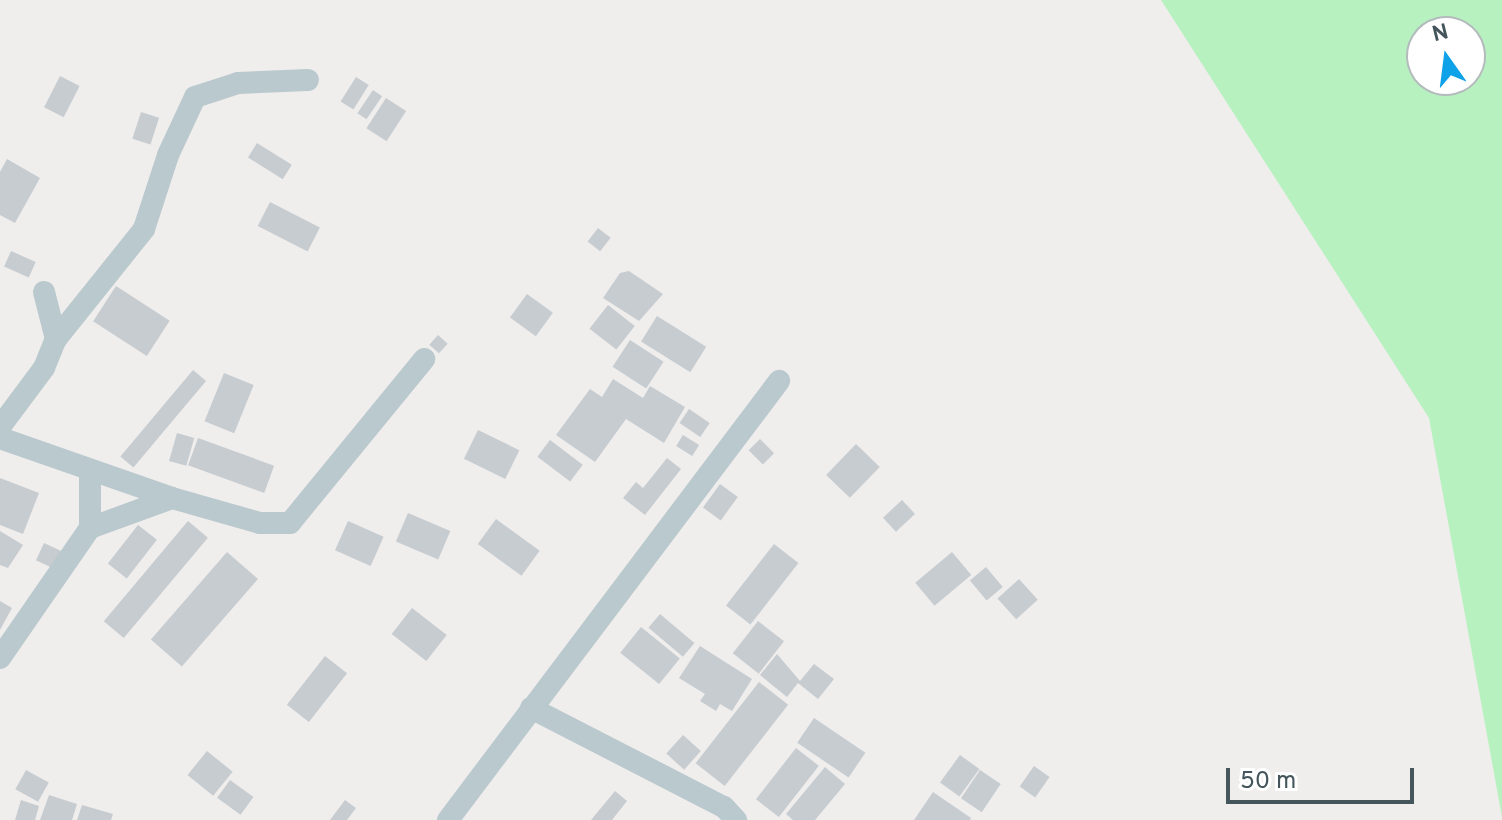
<!DOCTYPE html>
<style>
body{margin:0}
#map{position:relative;width:1502px;height:820px;overflow:hidden;background:#f0eded;font-family:Overpass,sans-serif}
div>[style]{position:absolute}
.green>*{inset:0;background:#b8f1c0}
.building>*{inset:0;background:#c6ccd0;transform-origin:0 0}
.street>*{height:22px;margin:-11px;padding:0 11px;transform-origin:11px;border-radius:11px;background:#bac9cd}
span{translate:-50% -50%;white-space:nowrap;text-align:center;line-height:1.15;-webkit-text-stroke:6px #fff;paint-order:stroke}
.north{position:absolute;left:1406px;top:16px;width:80px;height:80px;box-sizing:border-box;background:#fff;border:2px solid #b4bbbd;border-radius:50%;rotate:346deg;font-size:22px;font-weight:700;line-height:32px;text-align:center;color:#44565b}
.north::after{content:'';display:block;margin:auto;width:28px;height:36px;background:#0fa2e8;clip-path:polygon(50% 0,100% 100%,50% 72%,0 100%)}
.scale{position:absolute;left:1226px;top:768px;width:188px;height:36px;box-sizing:border-box;border:4px solid #44565b;border-top:0;padding-left:10px;font-size:24px;line-height:28px;white-space:nowrap;color:#44565b;-webkit-text-stroke:6px #fff;paint-order:stroke}
</style>
<div id="map">
<div class="green">
<i style="clip-path:polygon(evenodd,1161px 0,1502px 0,1502px 817px,1429px 418px,1161px 0,1422px 32px,1470px 32px,1470px 80px,1422px 80px,1422px 32px)"></i>
</div>
<div class="building">
<i style="left:60px;top:76px;width:22px;height:35px;rotate:27deg"></i>
<i style="left:356px;top:77px;width:15px;height:29px;rotate:32deg"></i>
<i style="left:373px;top:90px;width:11px;height:28px;rotate:34deg"></i>
<i style="left:386px;top:98px;width:24px;height:36px;rotate:33deg"></i>
<i style="left:141px;top:112px;width:19px;height:28px;rotate:18deg"></i>
<i style="left:257px;top:143px;width:41px;height:17px;rotate:32deg"></i>
<i style="clip-path:polygon(7px 159px,40px 178px,15px 223px,0 215px,0 172px)"></i>
<i style="left:270px;top:202px;width:56px;height:27px;rotate:27deg"></i>
<i style="left:598px;top:228px;width:16px;height:17px;rotate:38deg"></i>
<i style="left:11px;top:251px;width:27px;height:17px;rotate:24deg"></i>
<i style="clip-path:polygon(629px 271px,663px 294px,639px 321px,603px 298px,620px 273px)"></i>
<i style="left:116px;top:286px;width:64px;height:42px;rotate:33deg"></i>
<i style="left:527px;top:294px;width:32px;height:29px;rotate:36deg"></i>
<i style="left:608px;top:305px;width:34px;height:30px;rotate:38deg"></i>
<i style="left:657px;top:316px;width:58px;height:30px;rotate:32deg"></i>
<i style="left:438px;top:335px;width:13px;height:13px;rotate:42deg"></i>
<i style="left:630px;top:340px;width:40px;height:32px;rotate:33deg"></i>
<i style="left:193px;top:370px;width:17px;height:113px;rotate:40deg"></i>
<i style="left:224px;top:373px;width:32px;height:52px;rotate:22deg"></i>
<i style="clip-path:polygon(613px 379px,643px 398px,650px 386px,685px 407px,664px 443px,626px 419px,595px 462px,556px 435px,590px 389px,602px 397px)"></i>
<i style="left:689px;top:409px;width:25px;height:17px;rotate:34deg"></i>
<i style="left:478px;top:430px;width:46px;height:32px;rotate:26deg"></i>
<i style="left:177px;top:433px;width:18px;height:29px;rotate:16deg"></i>
<i style="left:683px;top:435px;width:19px;height:13px;rotate:32deg"></i>
<i style="left:198px;top:438px;width:81px;height:29px;rotate:20deg"></i>
<i style="left:760px;top:439px;width:20px;height:16px;rotate:45deg"></i>
<i style="left:550px;top:440px;width:41px;height:21px;rotate:37deg"></i>
<i style="left:856px;top:444px;width:33px;height:43px;rotate:44deg"></i>
<i style="clip-path:polygon(667px 458px,681px 469px,645px 515px,623px 498px,636px 482px,643px 488px)"></i>
<i style="clip-path:polygon(0 478px,39px 493px,23px 534px,0 525px)"></i>
<i style="left:720px;top:484px;width:22px;height:29px;rotate:36deg"></i>
<i style="left:902px;top:500px;width:19px;height:26px;rotate:47deg"></i>
<i style="left:408px;top:513px;width:46px;height:31px;rotate:23deg"></i>
<i style="left:496px;top:519px;width:54px;height:31px;rotate:36deg"></i>
<i style="left:188px;top:521px;width:26px;height:131px;rotate:40deg"></i>
<i style="left:348px;top:521px;width:39px;height:32px;rotate:24deg"></i>
<i style="left:138px;top:525px;width:24px;height:49px;rotate:38deg"></i>
<i style="clip-path:polygon(0 531px,23px 545px,8px 568px,0 565px)"></i>
<i style="left:44px;top:543px;width:19px;height:19px;rotate:25deg"></i>
<i style="left:774px;top:544px;width:31px;height:78px;rotate:38deg"></i>
<i style="left:227px;top:552px;width:41px;height:116px;rotate:41deg"></i>
<i style="left:952px;top:552px;width:30px;height:48px;rotate:50deg"></i>
<i style="left:986px;top:567px;width:26px;height:21px;rotate:50deg"></i>
<i style="left:1019px;top:579px;width:28px;height:29px;rotate:48deg"></i>
<i style="clip-path:polygon(0 601px,12px 608px,0 630px)"></i>
<i style="left:412px;top:608px;width:44px;height:33px;rotate:38deg"></i>
<i style="left:660px;top:614px;width:45px;height:18px;rotate:40deg"></i>
<i style="left:758px;top:621px;width:33px;height:41px;rotate:38deg"></i>
<i style="left:641px;top:627px;width:50px;height:33px;rotate:39deg"></i>
<i style="clip-path:polygon(700px 646px,752px 679px,732px 711px,720px 704px,716px 711px,700px 701px,705px 694px,679px 678px)"></i>
<i style="clip-path:polygon(777px 654px,800px 681px,814px 664px,834px 679px,818px 699px,798px 683px,787px 697px,760px 675px)"></i>
<i style="left:325px;top:656px;width:28px;height:62px;rotate:38deg"></i>
<i style="left:759px;top:682px;width:37px;height:103px;rotate:38deg"></i>
<i style="left:814px;top:718px;width:62px;height:30px;rotate:34deg"></i>
<i style="left:683px;top:735px;width:24px;height:25px;rotate:42deg"></i>
<i style="left:796px;top:748px;width:29px;height:65px;rotate:38deg"></i>
<i style="left:207px;top:751px;width:33px;height:31px;rotate:39deg"></i>
<i style="left:960px;top:755px;width:24px;height:34px;rotate:36deg"></i>
<i style="left:1034px;top:766px;width:19px;height:25px;rotate:35deg"></i>
<i style="clip-path:polygon(825px 767px,845px 784px,815px 820px,793px 820px,786px 814px)"></i>
<i style="left:26px;top:770px;width:26px;height:22px;rotate:29deg"></i>
<i style="left:980px;top:770px;width:25px;height:34px;rotate:34deg"></i>
<i style="left:230px;top:780px;width:29px;height:22px;rotate:36deg"></i>
<i style="clip-path:polygon(615px 791px,627px 801px,612px 820px,591px 820px)"></i>
<i style="clip-path:polygon(933px 792px,971px 818px,970px 820px,914px 820px)"></i>
<i style="clip-path:polygon(49px 795px,77px 804px,72px 820px,40px 820px)"></i>
<i style="clip-path:polygon(21px 800px,39px 806px,35px 820px,15px 820px)"></i>
<i style="clip-path:polygon(345px 800px,356px 808px,347px 820px,330px 820px)"></i>
<i style="clip-path:polygon(82px 805px,113px 814px,111px 820px,77px 820px)"></i>
</div>
<div class="street">
<i style="left:44px;top:292px;width:49px;rotate:75.7deg"></i>
<i style="left:0;top:427px;width:74px;rotate:-53.3deg"></i>
<i style="left:44px;top:368px;width:31px;rotate:-68deg"></i>
<i style="left:56px;top:339px;width:141px;rotate:-51.3deg"></i>
<i style="left:144px;top:229px;width:78px;rotate:-72deg"></i>
<i style="left:168px;top:155px;width:64px;rotate:-65deg"></i>
<i style="left:195px;top:97px;width:45px;rotate:-18deg"></i>
<i style="left:238px;top:83px;width:70px;rotate:-2.5deg"></i>
<i style="left:0;top:438px;width:182px;rotate:19.2deg"></i>
<i style="left:90px;top:528px;width:87px;rotate:-20.1deg"></i>
<i style="left:172px;top:498px;width:91px;rotate:15.9deg"></i>
<i style="left:260px;top:523px;width:30px"></i>
<i style="left:290px;top:523px;width:212px;rotate:-50.7deg"></i>
<i style="left:0;top:658px;width:158px;rotate:-55.3deg"></i>
<i style="left:90px;top:528px;width:56px;rotate:-90deg"></i>
<i style="left:531px;top:708px;width:217px;rotate:27.2deg"></i>
<i style="left:724px;top:807px;width:18px;rotate:47deg"></i>
<i style="left:448px;top:820px;width:550px;rotate:-52.98deg"></i>
</div>
<div class="north">N</div>
<div class="scale">50 m</div>
</div>
